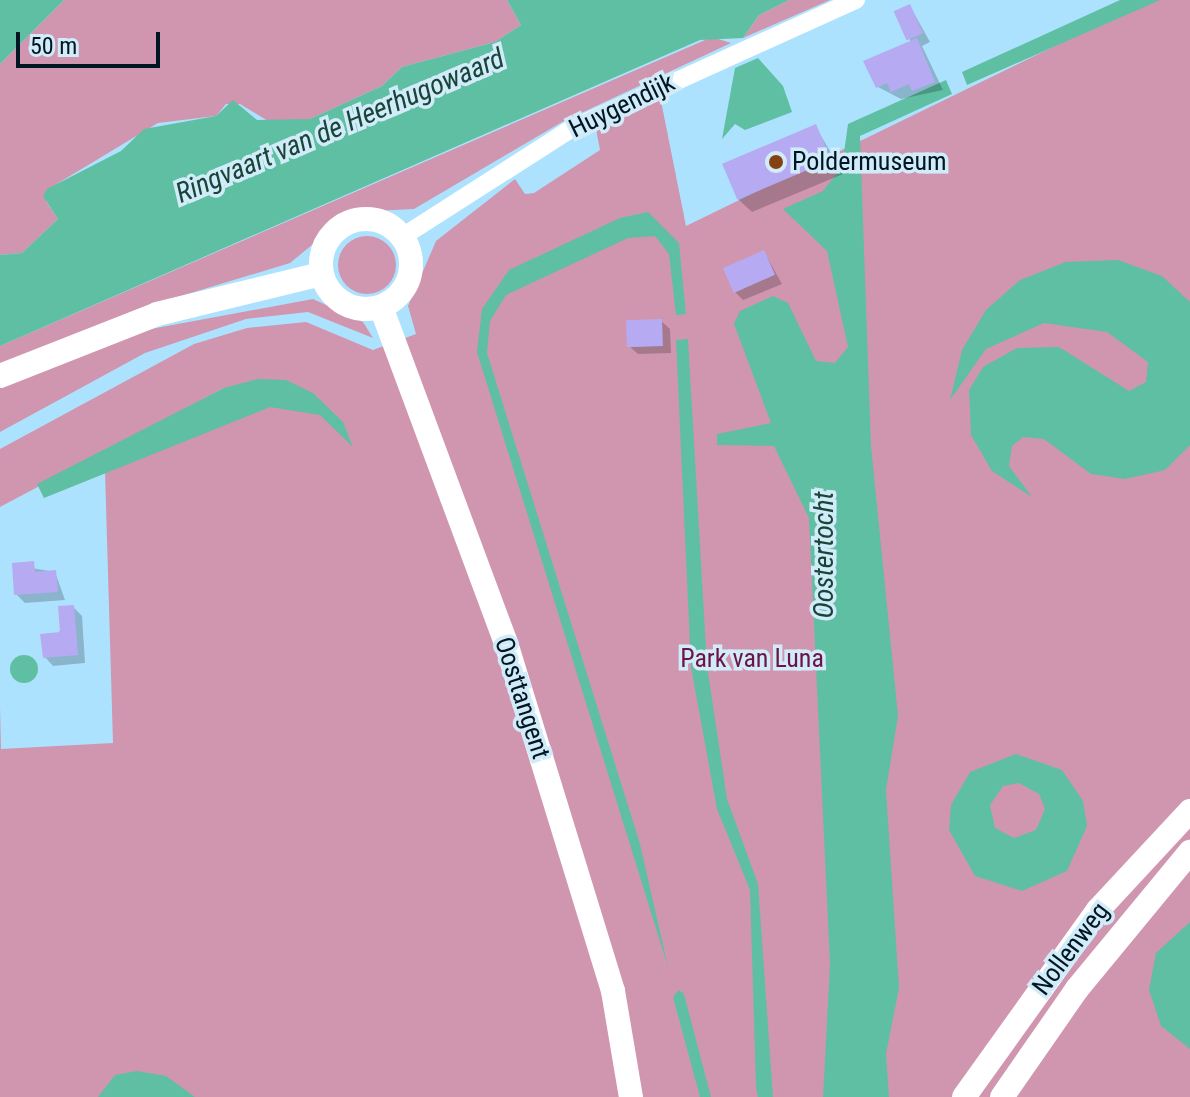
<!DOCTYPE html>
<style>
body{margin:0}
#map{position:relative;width:1190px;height:1097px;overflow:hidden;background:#ade2fe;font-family:"Roboto Condensed",sans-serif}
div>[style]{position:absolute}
.green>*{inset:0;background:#d096af}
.round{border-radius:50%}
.water>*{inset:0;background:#5ebfa2}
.shadow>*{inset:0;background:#0003}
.building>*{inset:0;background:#b6abf3;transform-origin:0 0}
.minor>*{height:18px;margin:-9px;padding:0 9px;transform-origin:9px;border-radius:9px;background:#fff}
.major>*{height:24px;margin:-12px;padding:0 12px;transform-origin:12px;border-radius:12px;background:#fff}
.major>.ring{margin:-12px;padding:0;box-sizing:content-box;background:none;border:24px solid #fff;border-radius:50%}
.dots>*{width:22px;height:22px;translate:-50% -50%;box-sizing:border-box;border:4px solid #d1ebf9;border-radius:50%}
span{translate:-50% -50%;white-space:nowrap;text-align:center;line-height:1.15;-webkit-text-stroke:7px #d1ebf9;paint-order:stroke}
.street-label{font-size:26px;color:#001723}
.poi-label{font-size:26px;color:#001723}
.left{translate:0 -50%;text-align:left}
.park-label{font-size:26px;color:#6d1346}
.water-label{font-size:28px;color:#194538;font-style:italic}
.scale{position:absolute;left:16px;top:32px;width:144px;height:36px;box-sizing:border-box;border:4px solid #001723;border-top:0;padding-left:10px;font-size:24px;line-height:28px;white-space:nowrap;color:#001723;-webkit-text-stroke:6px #d1ebf9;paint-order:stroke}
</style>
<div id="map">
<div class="green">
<i style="clip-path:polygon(64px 0,507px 0,521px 25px,495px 42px,402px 67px,382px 86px,310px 119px,273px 124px,240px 104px,226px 104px,216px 116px,158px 123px,55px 185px,46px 201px,58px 219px,22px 253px,0 255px,0 64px)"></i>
<i style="clip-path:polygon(789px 0,830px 0,743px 38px,759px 15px)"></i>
<i style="clip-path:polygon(1149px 0,1190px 0,1190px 1097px,0 1097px,0 706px,1px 749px,113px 743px,105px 471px,166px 446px,224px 388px,0 507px,0 449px,194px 344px,247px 328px,306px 322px,373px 350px,416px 334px,408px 306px,436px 241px,515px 179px,525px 194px,534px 193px,600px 150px,596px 129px,660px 96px,686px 226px)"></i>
<i style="clip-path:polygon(712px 37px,731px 43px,562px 122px,414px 209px,352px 212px,290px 263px,138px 309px,0 365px,0 346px)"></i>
<i class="round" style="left:338px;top:236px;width:58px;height:58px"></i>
<i style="clip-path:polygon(313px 299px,363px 322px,373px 338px,308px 312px,246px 319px,145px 353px,0 432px,0 388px,16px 380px,140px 331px)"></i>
</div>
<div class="water">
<i style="clip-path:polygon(0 0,64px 0,0 64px)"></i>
<i style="clip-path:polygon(507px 0,789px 0,759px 15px,743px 38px,700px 40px,0 346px,0 255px,22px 253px,58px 219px,43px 196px,47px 189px,121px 151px,144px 129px,216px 116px,233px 100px,257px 120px,310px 119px,382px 86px,402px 67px,495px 42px,521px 25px)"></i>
<i style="clip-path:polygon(1120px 0,1160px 0,967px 85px,962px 72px)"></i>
<i style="clip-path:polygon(758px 58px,783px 86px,792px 112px,745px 130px,735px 124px,722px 139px,735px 68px)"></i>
<i style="clip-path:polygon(946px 80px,952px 94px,860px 136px,871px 446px,898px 716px,886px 790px,899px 988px,886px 1054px,889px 1097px,823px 1097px,830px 964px,809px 518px,774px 446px,717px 445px,717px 434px,771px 423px,734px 324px,740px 311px,773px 296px,788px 303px,816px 361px,835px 363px,848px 347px,827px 251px,783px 209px,823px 191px,842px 167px,848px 124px)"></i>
<i style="clip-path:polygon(648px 212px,679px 243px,686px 314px,676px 315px,669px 254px,655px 236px,628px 238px,506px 295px,490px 321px,487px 353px,640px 844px,668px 967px,477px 352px,482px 309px,509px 270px,620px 218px)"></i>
<i style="clip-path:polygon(1118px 260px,1162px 276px,1190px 302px,1190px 445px,1165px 470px,1125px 479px,1091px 474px,1044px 439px,1023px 437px,1012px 446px,1009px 466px,1032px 497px,992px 471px,971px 435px,969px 390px,983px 367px,1017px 348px,1059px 347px,1129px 391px,1146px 382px,1148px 362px,1107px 332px,1044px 323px,986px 349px,950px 400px,962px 350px,986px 310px,1020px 280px,1066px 262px)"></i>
<i style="clip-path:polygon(688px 339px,707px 666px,727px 799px,758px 884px,773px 1097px,758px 1097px,756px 1087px,750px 890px,717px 809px,691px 667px,676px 340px)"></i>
<i style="clip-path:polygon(258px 379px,286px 380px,313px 393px,343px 422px,353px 447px,320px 415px,270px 407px,44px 498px,37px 484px,224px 388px)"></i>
<i class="round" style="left:10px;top:655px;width:28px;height:28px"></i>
<i style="clip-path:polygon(evenodd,1016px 754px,1062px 770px,1083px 801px,1087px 826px,1067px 871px,1022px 891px,975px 876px,949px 830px,951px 805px,970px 772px,1016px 754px,1019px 783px,1039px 794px,1045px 809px,1036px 830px,1014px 838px,995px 828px,990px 805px,1003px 786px,1019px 783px)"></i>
<i style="clip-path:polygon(1190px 922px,1190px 1049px,1161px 1026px,1149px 990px,1156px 953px)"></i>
<i style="clip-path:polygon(679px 990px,684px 994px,711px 1097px,700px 1097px,673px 997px)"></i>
<i style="clip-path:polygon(137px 1071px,166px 1076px,195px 1097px,98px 1097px,115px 1075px)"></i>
</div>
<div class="shadow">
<i style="clip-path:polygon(910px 6px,930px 42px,922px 46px,943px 90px,901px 99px,878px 87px,910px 43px)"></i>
<i style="clip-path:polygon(816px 127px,843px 174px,752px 212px,738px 199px)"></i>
<i style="clip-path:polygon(764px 252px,782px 284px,743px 300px,734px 291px)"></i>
<i style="clip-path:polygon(661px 321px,670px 329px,671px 353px,638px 354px,629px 346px)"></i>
<i style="clip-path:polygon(14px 565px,55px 572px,65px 600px,25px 603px,16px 594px)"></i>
<i style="clip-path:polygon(73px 607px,82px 616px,85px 663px,53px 666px,45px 657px)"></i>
</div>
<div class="building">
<i style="left:910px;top:4px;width:32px;height:18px;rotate:66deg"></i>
<i style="clip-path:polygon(917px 38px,935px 82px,912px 91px,909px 84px,891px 92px,887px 83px,876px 88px,863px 61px)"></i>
<i style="left:816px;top:124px;width:39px;height:102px;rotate:67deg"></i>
<i style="left:764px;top:250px;width:27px;height:45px;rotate:66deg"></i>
<i style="left:662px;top:319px;width:27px;height:36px;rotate:88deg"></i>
<i style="clip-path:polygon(34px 561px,35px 572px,56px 570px,58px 592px,14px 595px,12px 563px)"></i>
<i style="clip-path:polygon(74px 605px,78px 655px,43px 658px,40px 634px,60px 632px,58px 606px)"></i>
</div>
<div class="minor">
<i style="left:402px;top:237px;width:201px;rotate:-32.6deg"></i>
<i style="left:571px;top:129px;width:313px;rotate:-24.4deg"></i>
</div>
<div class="major">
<i class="ring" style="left:321px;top:219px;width:66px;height:66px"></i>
<i style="left:381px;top:307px;width:358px;rotate:69.6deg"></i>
<i style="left:506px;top:643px;width:364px;rotate:72.9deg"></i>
<i style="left:613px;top:991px;width:108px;rotate:80.4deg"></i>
<i style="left:0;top:376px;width:169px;rotate:-21.5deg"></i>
<i style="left:157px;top:314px;width:169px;rotate:-13.7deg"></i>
<i style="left:964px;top:1097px;width:230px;rotate:-54.4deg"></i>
<i style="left:1098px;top:910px;width:135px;rotate:-47.1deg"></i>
<i style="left:1002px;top:1097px;width:131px;rotate:-55.2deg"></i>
<i style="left:1077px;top:989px;width:178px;rotate:-50.5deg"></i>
</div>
<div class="dots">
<i style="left:776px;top:162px;background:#844212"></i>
</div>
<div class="street-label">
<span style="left:622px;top:106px;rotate:-26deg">Huygendijk</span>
<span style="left:522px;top:698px;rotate:72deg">Oosttangent</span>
<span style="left:1071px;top:949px;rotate:-53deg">Nollenweg</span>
</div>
<div class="poi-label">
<span class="left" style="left:792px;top:162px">Poldermuseum</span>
</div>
<div class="park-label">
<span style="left:752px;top:659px">Park van Luna</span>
</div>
<div class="water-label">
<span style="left:340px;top:126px;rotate:-23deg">Ringvaart van de Heerhugowaard</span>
<span style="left:824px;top:555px;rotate:-90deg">Oostertocht</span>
</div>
<div class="scale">50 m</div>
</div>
